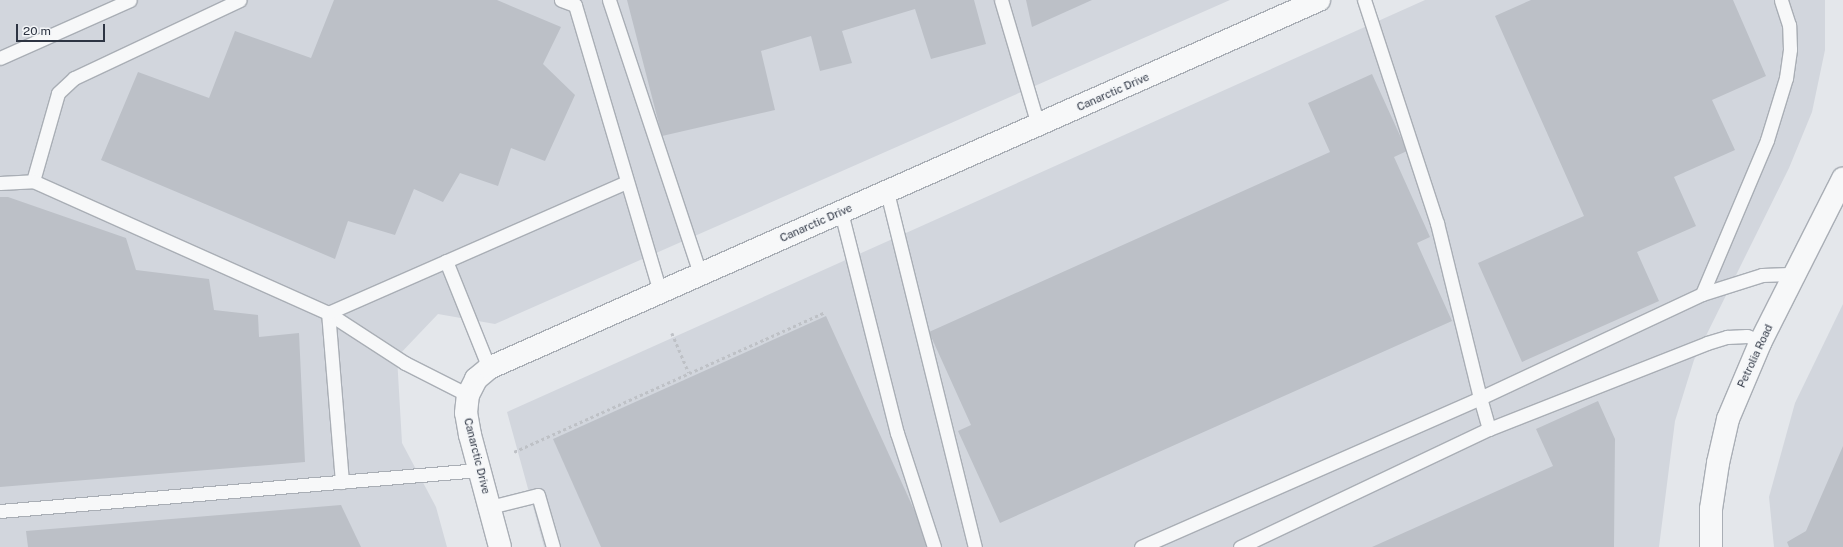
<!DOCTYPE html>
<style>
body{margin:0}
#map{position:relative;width:1843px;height:547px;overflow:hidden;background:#e4e7eb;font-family:"Public Sans",sans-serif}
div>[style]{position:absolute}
.built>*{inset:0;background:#d2d6dd}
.building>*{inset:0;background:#bcc0c7}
.path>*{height:2.5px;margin-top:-1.25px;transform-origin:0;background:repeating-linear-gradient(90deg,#bec1c6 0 3px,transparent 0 6px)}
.roads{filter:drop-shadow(1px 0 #a9aeb5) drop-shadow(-1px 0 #a9aeb5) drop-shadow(0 1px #a9aeb5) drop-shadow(0 -1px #a9aeb5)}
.lane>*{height:13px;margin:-6.5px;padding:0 6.5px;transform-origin:6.5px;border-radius:6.5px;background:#f7f8f9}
.street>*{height:22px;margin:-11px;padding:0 11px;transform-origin:11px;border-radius:11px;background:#f7f8f9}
span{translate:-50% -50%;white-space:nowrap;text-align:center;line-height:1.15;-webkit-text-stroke:3px #f4f6f8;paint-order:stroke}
.street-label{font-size:11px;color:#2d3442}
.scale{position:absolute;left:16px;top:24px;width:89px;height:18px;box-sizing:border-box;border:2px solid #2d3442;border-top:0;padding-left:5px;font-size:12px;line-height:14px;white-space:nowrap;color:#2d3442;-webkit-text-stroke:3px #f4f6f8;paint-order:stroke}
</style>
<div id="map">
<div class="built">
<i style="clip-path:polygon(0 0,1230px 0,495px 324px,438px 314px,397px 357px,402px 443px,436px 507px,447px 547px,0 547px)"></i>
<i style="clip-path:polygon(1425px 0,1825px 0,1825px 50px,1812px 112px,1789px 168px,1694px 360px,1675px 421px,1659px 547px,544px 547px,507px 412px)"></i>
<i style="clip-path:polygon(1843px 304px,1843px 547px,1774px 547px,1769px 497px,1795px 403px)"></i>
</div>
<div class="building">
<i style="clip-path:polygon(334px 0,497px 0,561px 27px,543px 64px,575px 95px,545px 161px,511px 148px,498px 186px,460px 173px,443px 202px,414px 189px,395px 235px,348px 221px,335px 259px,101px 160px,138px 72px,209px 98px,235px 31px,311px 58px)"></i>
<i style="clip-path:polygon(627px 0,974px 0,986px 44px,931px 59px,915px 9px,842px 31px,852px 63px,820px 71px,811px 36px,761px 51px,775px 110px,662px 136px)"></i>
<i style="clip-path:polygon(1026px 0,1092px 0,1032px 27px)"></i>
<i style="clip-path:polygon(1531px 0,1733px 0,1766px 76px,1712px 100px,1735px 150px,1674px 177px,1696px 226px,1637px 252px,1659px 301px,1522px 362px,1478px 263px,1584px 216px,1495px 16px)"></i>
<i style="clip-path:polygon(1372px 74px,1407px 151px,1394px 157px,1430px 237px,1417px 243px,1452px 321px,1000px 523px,958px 431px,971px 425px,929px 332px,1330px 152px,1308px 103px)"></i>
<i style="clip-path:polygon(0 197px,8px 197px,126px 238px,136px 270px,209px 279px,214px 310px,258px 315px,259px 337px,299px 333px,305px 462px,0 487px)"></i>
<i style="clip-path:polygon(826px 316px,931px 547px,601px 547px,553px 439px)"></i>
<i style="clip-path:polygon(1598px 401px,1615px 439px,1614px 547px,1372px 547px,1553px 466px,1536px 429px)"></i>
<i style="clip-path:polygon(1843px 446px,1843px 547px,1789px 547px,1787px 542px,1806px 531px)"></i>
<i style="clip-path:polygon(341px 505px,361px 547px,28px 547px,26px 531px)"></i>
</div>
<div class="path">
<i style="left:672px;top:333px;width:43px;rotate:67deg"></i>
<i style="left:514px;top:452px;width:341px;rotate:-24.2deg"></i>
</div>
<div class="roads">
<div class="lane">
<i style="left:561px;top:0;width:15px;rotate:20deg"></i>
<i style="left:575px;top:5px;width:299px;rotate:73.5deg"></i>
<i style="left:609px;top:0;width:289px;rotate:71.6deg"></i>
<i style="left:1001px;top:0;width:130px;rotate:73.5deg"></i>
<i style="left:0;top:58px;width:142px;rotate:-24deg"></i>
<i style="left:33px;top:181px;width:91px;rotate:-74.1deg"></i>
<i style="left:58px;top:93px;width:22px;rotate:-43deg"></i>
<i style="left:74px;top:78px;width:183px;rotate:-25.2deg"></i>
<i style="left:0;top:183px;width:33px;rotate:-3deg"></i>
<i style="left:33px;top:181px;width:323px;rotate:24.1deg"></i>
<i style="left:328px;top:313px;width:92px;rotate:33deg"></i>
<i style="left:405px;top:363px;width:71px;rotate:26.9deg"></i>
<i style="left:887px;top:192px;width:366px;rotate:76.1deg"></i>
<i style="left:841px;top:212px;width:228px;rotate:75.8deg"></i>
<i style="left:897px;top:433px;width:120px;rotate:72deg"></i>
<i style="left:446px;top:261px;width:115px;rotate:68.1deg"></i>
<i style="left:1702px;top:294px;width:63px;rotate:-17.6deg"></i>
<i style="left:1762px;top:275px;width:34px;rotate:-2deg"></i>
<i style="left:1489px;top:429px;width:32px;rotate:-106deg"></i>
<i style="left:1480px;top:398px;width:245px;rotate:-25.1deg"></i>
<i style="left:1702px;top:294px;width:167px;rotate:-67.1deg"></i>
<i style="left:1767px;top:140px;width:65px;rotate:-73deg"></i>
<i style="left:1786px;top:78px;width:29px;rotate:-82deg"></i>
<i style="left:1790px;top:49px;width:24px;rotate:-92deg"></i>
<i style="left:1789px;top:25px;width:26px;rotate:-108deg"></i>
<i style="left:342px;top:482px;width:170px;rotate:-94.7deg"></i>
<i style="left:328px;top:313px;width:326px;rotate:-23.7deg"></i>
<i style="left:490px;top:507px;width:49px;rotate:-14deg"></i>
<i style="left:538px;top:495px;width:54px;rotate:73.9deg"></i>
<i style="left:0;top:511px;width:482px;rotate:-4.9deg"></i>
<i style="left:1141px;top:547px;width:370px;rotate:-23.7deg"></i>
<i style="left:1480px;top:398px;width:180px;rotate:-103.8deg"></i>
<i style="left:1437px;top:223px;width:235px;rotate:-108.1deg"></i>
<i style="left:1240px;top:547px;width:276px;rotate:-25.4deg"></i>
<i style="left:1489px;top:429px;width:234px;rotate:-21.5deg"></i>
<i style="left:1707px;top:343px;width:21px;rotate:-17deg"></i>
<i style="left:1727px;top:337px;width:20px;rotate:-3deg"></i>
<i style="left:1747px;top:336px;width:15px;rotate:20deg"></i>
</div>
<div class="street">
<i style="left:500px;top:547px;width:116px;rotate:-105deg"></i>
<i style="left:470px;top:435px;width:22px;rotate:-100deg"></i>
<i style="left:466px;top:413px;width:18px;rotate:-84deg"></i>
<i style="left:468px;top:395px;width:18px;rotate:-63deg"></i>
<i style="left:476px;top:379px;width:17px;rotate:-40deg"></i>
<i style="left:489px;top:368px;width:908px;rotate:-23.91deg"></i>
<i style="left:1711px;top:547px;width:38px;rotate:-90deg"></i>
<i style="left:1711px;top:509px;width:47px;rotate:-81.3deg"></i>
<i style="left:1718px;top:463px;width:45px;rotate:-77.2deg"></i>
<i style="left:1728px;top:419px;width:85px;rotate:-67.1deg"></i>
<i style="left:1761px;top:341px;width:182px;rotate:-63.2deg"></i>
</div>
</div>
<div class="street-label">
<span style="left:1113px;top:92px;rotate:-24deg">Canarctic Drive</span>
<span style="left:816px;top:223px;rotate:-24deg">Canarctic Drive</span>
<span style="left:1755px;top:356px;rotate:-65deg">Petrolia Road</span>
<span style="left:477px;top:456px;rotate:76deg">Canarctic Drive</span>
</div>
<div class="scale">20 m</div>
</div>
